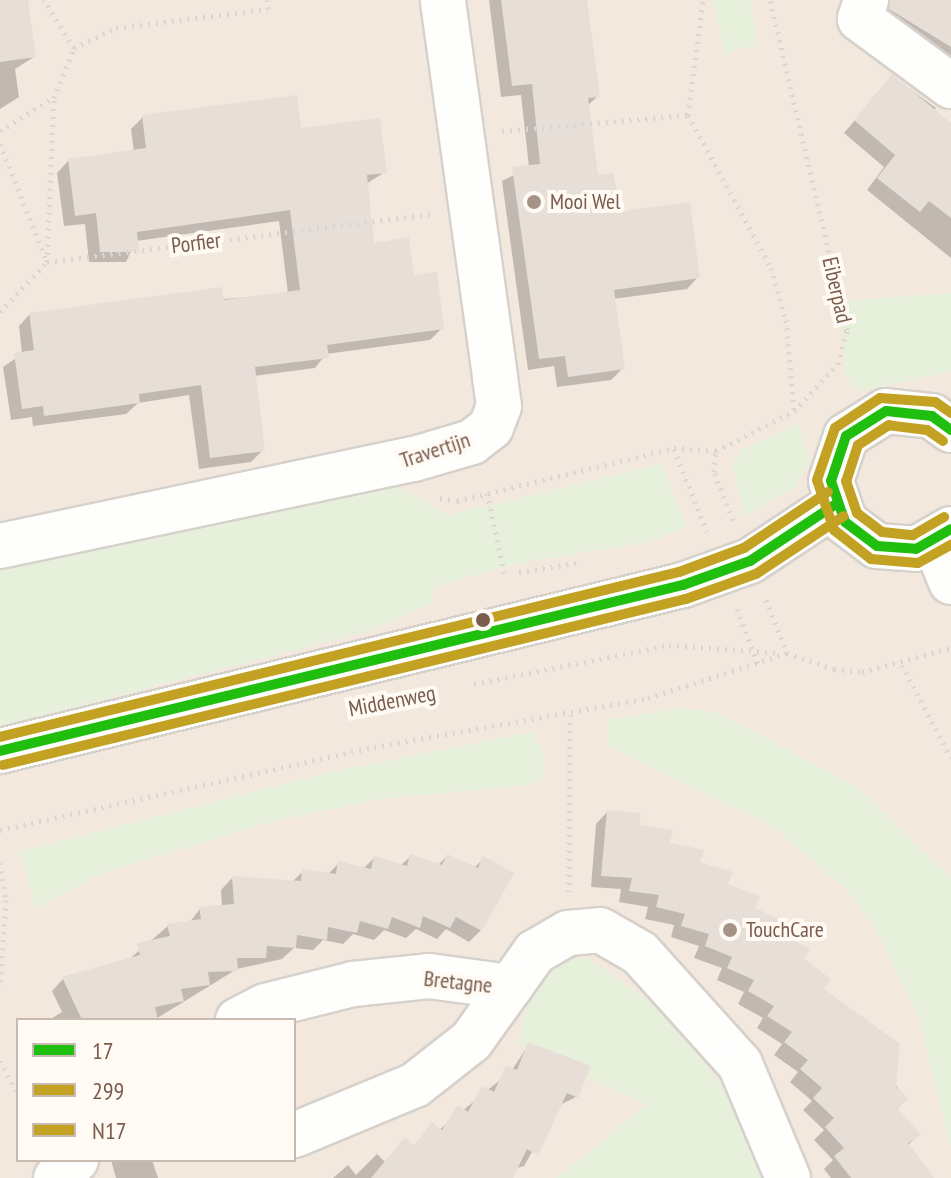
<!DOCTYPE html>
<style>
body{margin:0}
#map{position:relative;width:951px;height:1178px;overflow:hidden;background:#f9f5f0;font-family:"PT Sans Narrow",sans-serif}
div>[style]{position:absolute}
.residential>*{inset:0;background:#f2e8de}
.green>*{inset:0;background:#e7f0db}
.shadow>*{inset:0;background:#0003}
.building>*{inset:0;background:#e6ded7}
.path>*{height:5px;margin-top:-2.5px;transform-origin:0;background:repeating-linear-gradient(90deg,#dcd5d0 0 2px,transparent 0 8px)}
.roads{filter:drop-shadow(2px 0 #d7d1cb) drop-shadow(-2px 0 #d7d1cb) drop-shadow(0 2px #d7d1cb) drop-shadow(0 -2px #d7d1cb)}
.street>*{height:44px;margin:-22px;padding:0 22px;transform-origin:22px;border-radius:22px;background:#fefefd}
.secondary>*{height:44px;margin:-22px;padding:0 22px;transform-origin:22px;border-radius:22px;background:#fefefd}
.bus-1>*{height:10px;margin:-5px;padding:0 5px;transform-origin:5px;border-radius:5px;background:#20be0f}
.bus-2>*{height:10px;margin:-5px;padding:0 5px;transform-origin:5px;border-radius:5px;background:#c2a123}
.bus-3>*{height:10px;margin:-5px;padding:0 5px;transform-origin:5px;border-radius:5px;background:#c2a123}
.dots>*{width:22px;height:22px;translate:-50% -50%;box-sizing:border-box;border:4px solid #fffaf3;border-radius:50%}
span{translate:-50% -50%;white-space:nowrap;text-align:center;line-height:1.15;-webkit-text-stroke:8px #fffaf3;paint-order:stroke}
.poi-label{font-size:22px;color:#7a5c4d}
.left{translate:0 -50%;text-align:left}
.street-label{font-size:22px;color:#7a5c4d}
.legend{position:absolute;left:16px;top:1018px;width:280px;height:144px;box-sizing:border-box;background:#fffaf3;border:2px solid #cabbb1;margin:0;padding:10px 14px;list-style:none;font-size:24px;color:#7a5c4d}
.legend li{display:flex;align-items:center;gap:16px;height:40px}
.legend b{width:40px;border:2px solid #cabbb1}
</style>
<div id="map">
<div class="residential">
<i style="clip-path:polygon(evenodd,0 0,951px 0,951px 1178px,0 1178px,0 0,18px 1020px,294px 1020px,294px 1160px,18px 1160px,18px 1020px)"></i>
</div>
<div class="green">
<i style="clip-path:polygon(713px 0,750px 0,758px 45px,725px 53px)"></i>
<i style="clip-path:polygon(951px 293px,951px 372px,859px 391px,845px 375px,839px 301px)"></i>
<i style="clip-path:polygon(798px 424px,810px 461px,796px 486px,745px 516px,732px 463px,743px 449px)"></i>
<i style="clip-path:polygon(662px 464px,687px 527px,649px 542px,514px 564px,434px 587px,432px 603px,366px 632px,0 726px,0 562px,400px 487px,448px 515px)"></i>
<i style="clip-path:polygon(683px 708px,716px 712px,856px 786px,951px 878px,951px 1150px,919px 1018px,877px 931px,847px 890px,772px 826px,607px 746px,608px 720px)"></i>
<i style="clip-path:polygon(532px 732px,546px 757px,541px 780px,530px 785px,379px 799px,271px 822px,99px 874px,36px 909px,20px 851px,344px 769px)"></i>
<i style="clip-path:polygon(586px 956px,670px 1017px,741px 1112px,770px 1178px,557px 1178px,646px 1105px,519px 1044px,530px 995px,553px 963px)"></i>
</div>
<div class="shadow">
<i style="clip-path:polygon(489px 0,585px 0,598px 96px,587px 106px,596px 177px,621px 213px,698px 277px,687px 289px,613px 299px,623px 368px,611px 380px,557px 387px,554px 366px,528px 370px,502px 181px,529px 167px,521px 95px,501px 97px)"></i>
<i style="clip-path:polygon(873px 0,951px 0,951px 75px)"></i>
<i style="clip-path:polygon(0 6px,34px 57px,15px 69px,19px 97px,0 109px)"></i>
<i style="clip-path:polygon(892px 76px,936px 108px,927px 119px,951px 148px,951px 258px,867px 190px,884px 167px,844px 133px)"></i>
<i style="clip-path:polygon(143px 117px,299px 131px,385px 172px,366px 184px,373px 245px,412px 277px,442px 328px,430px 340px,326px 354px,315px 368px,254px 376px,263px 450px,251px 462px,199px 469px,189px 395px,138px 403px,126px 414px,33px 426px,32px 417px,11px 420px,3px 367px,22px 354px,19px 326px,30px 314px,288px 294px,279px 221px,136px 241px,126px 262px,89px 262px,85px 224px,64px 226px,57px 173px,68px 161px,134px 152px,131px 129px)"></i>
<i style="clip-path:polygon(607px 812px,726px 885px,801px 959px,906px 1099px,896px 1110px,918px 1135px,907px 1146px,931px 1178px,831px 1178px,824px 1169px,833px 1160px,814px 1140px,824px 1130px,803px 1110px,812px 1101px,790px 1082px,798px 1072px,774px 1055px,782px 1044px,757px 1028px,763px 1018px,738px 1004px,744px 992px,717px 980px,722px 968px,694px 958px,699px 946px,671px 937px,674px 925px,645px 919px,648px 907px,619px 902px,621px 889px,591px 887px,596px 824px)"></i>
<i style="clip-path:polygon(411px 856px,437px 866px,447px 856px,474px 868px,484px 858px,481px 930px,469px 942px,446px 929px,437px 939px,416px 929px,406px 938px,384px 930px,374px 940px,353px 934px,343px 944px,323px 940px,313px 950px,294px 948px,282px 959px,237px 969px,154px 1020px,49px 1020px,62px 1012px,52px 991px,63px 979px,127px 961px,168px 926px,189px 923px,200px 909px,222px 907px,221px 890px,232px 878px,291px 883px,303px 871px,327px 875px,338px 864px,363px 869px,374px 858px,400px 866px)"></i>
<i style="clip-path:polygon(529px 1044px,588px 1067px,576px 1097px,558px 1106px,524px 1166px,484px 1178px,333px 1178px,348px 1165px,356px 1175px,377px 1154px,385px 1162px,413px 1147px,432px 1125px,439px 1130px,512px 1070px)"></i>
<i style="clip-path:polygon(111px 1160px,152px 1160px,158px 1178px,116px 1178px)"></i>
</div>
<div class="building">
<i style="clip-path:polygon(0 0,28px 0,36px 57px,0 62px)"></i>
<i style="clip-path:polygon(501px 0,587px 0,600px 97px,588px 98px,598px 175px,613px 173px,622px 211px,690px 202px,700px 278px,614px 290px,625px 369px,568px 377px,565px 356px,539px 359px,512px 167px,540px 164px,532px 84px,512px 86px)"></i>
<i style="clip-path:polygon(890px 0,951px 0,951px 47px,889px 9px)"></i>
<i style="clip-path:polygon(892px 74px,951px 123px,951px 218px,929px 201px,920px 212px,877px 178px,895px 155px,854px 120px)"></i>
<i style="clip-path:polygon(297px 95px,301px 128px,380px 118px,387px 173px,367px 175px,374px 243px,409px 237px,414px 275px,437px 272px,444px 329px,327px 345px,329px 358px,255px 367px,265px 451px,210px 458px,201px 385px,139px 394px,140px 403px,44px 416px,43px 406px,22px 409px,14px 353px,34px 350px,29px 313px,222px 287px,224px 300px,300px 290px,290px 210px,137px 232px,139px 252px,100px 252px,96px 213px,75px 216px,68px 159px,146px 148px,142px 115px)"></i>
<i style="clip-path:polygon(607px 810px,641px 813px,639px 825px,673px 830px,670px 843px,704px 850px,700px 862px,733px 872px,728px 884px,760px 896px,755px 908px,786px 922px,780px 933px,810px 949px,804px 959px,831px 979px,824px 989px,900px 1044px,896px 1087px,909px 1099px,897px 1108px,921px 1135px,908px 1143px,934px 1178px,851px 1178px,834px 1156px,844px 1148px,825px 1127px,834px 1118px,813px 1098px,822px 1088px,800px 1069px,808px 1060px,784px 1042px,792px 1032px,767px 1016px,774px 1006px,748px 991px,754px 980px,727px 968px,732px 957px,705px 946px,709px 934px,681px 926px,685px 914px,656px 907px,659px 895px,629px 891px,632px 878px,601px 876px)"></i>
<i style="clip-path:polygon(410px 854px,442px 865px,447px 854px,478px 868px,483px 856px,514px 873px,482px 931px,456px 917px,450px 928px,423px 916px,420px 928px,392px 917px,388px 929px,360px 921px,357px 933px,328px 927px,327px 940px,297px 935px,296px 948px,267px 946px,266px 958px,237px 958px,238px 971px,208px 972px,210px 985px,181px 989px,184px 1001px,155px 1007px,158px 1020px,82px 1020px,62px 977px,140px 955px,137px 943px,170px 936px,167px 924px,201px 919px,199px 907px,234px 904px,232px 876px,301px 881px,302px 869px,336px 874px,338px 861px,371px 869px,374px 856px,407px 866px)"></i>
<i style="clip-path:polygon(528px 1042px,591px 1066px,578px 1098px,567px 1093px,538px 1156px,527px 1149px,513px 1178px,371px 1178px,405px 1137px,414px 1146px,432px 1122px,442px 1130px,458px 1105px,468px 1112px,482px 1086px,494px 1092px,506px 1065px,517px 1070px)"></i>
</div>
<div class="path">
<i style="left:74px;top:48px;width:47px;rotate:-25.5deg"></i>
<i style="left:116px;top:28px;width:153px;rotate:-7.1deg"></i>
<i style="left:268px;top:9px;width:9px;rotate:-96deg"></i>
<i style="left:688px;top:115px;width:116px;rotate:-82.6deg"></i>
<i style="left:0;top:131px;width:62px;rotate:-31.9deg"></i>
<i style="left:502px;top:131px;width:187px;rotate:-4.9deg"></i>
<i style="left:688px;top:115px;width:174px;rotate:61.5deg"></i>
<i style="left:771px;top:268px;width:54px;rotate:73.9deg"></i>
<i style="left:786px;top:320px;width:90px;rotate:84.9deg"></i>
<i style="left:0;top:144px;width:127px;rotate:68.3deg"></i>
<i style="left:47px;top:262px;width:386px;rotate:-7.1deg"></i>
<i style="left:0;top:312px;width:69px;rotate:-46.8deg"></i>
<i style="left:47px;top:262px;width:164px;rotate:-87.6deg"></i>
<i style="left:54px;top:98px;width:54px;rotate:-68.2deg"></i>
<i style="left:74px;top:48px;width:57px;rotate:-122deg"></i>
<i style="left:674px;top:449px;width:89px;rotate:68.3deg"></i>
<i style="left:487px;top:493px;width:85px;rotate:77.8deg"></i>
<i style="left:440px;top:498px;width:17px;rotate:10deg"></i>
<i style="left:457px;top:501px;width:223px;rotate:-13.7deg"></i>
<i style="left:674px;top:448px;width:42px;rotate:4.1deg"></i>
<i style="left:733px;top:520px;width:52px;rotate:-111.6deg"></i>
<i style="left:714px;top:472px;width:21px;rotate:-85deg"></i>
<i style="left:716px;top:451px;width:88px;rotate:-27.1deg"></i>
<i style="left:794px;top:411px;width:64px;rotate:-46.9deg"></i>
<i style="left:838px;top:364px;width:35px;rotate:-75deg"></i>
<i style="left:847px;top:330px;width:339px;rotate:-103.1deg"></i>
<i style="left:519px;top:572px;width:59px;rotate:-8.8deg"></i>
<i style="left:766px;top:600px;width:57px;rotate:68.4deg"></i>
<i style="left:787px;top:653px;width:50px;rotate:18.8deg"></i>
<i style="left:834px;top:669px;width:28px;rotate:6deg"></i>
<i style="left:862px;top:672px;width:92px;rotate:-15.1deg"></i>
<i style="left:737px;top:609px;width:59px;rotate:69.1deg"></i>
<i style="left:902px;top:665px;width:105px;rotate:62.2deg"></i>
<i style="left:474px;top:684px;width:199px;rotate:-11.3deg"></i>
<i style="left:669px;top:645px;width:111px;rotate:4.1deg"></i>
<i style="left:0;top:830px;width:383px;rotate:-12.5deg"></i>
<i style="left:374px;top:747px;width:278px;rotate:-10.1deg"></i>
<i style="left:648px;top:698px;width:146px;rotate:-17.9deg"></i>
<i style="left:0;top:863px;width:37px;rotate:81deg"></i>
<i style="left:6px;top:900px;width:88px;rotate:93.9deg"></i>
<i style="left:569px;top:892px;width:177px;rotate:-89.7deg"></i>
<i style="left:0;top:1061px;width:38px;rotate:62deg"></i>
</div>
<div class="roads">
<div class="street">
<i style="left:866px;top:0;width:20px;rotate:108deg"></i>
<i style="left:860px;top:19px;width:113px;rotate:36.4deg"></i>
<i style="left:0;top:546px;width:423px;rotate:-11.9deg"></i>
<i style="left:414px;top:459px;width:60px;rotate:-16.3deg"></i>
<i style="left:472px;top:442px;width:24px;rotate:-38deg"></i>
<i style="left:491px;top:427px;width:22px;rotate:-69deg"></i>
<i style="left:499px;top:406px;width:30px;rotate:-98deg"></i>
<i style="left:495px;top:376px;width:380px;rotate:-97.9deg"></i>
<i style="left:510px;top:987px;width:43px;rotate:-54.5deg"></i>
<i style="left:535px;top:952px;width:38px;rotate:-30deg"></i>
<i style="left:568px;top:933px;width:32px;rotate:-5deg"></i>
<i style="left:600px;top:930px;width:46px;rotate:29.9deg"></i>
<i style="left:640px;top:953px;width:149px;rotate:48deg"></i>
<i style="left:740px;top:1064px;width:124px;rotate:67.2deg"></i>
<i style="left:238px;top:1020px;width:30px;rotate:-27deg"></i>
<i style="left:265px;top:1006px;width:91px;rotate:-14deg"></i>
<i style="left:353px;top:984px;width:76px;rotate:-6deg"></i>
<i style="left:429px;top:976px;width:82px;rotate:7.7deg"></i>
<i style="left:510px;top:987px;width:67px;rotate:125.8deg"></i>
<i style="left:471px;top:1041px;width:71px;rotate:141.8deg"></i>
<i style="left:415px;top:1085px;width:131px;rotate:157.5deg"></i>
<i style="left:56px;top:1178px;width:27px;rotate:-42deg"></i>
</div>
<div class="secondary">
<i style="left:951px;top:430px;width:24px;rotate:-144deg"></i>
<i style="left:932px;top:416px;width:46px;rotate:-173.8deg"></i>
<i style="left:886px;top:411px;width:47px;rotate:148deg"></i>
<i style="left:846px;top:436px;width:47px;rotate:108.4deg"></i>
<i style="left:831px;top:481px;width:43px;rotate:71.1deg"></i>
<i style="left:845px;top:522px;width:40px;rotate:37deg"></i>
<i style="left:877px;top:546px;width:39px;rotate:4deg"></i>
<i style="left:916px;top:549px;width:40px;rotate:-29.7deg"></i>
<i style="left:935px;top:542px;width:43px;rotate:68.2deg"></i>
<i style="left:0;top:751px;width:703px;rotate:-13.66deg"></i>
<i style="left:683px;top:585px;width:71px;rotate:-19.7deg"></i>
<i style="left:750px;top:561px;width:103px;rotate:-33.5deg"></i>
</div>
</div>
<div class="bus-1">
<i style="left:951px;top:430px;width:24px;rotate:-144deg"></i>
<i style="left:932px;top:416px;width:46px;rotate:-173.8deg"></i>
<i style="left:886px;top:411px;width:47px;rotate:148deg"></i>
<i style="left:846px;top:436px;width:47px;rotate:108.4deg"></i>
<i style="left:831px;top:481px;width:43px;rotate:71.1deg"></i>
<i style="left:845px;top:522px;width:40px;rotate:37deg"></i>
<i style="left:877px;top:546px;width:39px;rotate:4deg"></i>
<i style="left:916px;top:549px;width:40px;rotate:-29.7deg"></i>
<i style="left:0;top:751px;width:703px;rotate:-13.66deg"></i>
<i style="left:683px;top:585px;width:71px;rotate:-19.7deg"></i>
<i style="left:750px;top:561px;width:103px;rotate:-33.5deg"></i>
</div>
<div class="bus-2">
<i style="left:951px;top:413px;width:19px;rotate:-145deg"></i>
<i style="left:935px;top:402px;width:55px;rotate:-175.8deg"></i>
<i style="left:880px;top:398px;width:54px;rotate:146.3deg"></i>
<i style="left:835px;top:428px;width:55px;rotate:109.1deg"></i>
<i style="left:817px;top:480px;width:53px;rotate:71.2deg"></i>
<i style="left:834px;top:530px;width:47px;rotate:38.1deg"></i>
<i style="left:871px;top:559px;width:47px;rotate:4.9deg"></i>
<i style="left:918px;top:563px;width:38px;rotate:-29deg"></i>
<i style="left:3px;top:765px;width:703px;rotate:-13.66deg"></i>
<i style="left:686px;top:599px;width:74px;rotate:-19.7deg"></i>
<i style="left:756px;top:574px;width:105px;rotate:-33.4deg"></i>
</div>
<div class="bus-3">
<i style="left:943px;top:441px;width:19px;rotate:-145deg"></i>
<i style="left:927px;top:430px;width:38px;rotate:-173deg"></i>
<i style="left:889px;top:425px;width:37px;rotate:147deg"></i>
<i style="left:858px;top:445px;width:38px;rotate:108deg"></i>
<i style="left:846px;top:481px;width:34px;rotate:71deg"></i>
<i style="left:857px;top:513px;width:31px;rotate:37deg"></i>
<i style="left:882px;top:532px;width:31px;rotate:6deg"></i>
<i style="left:913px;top:535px;width:36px;rotate:-30deg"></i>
<i style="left:0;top:737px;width:699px;rotate:-13.66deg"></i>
<i style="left:679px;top:572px;width:69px;rotate:-20.3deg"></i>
<i style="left:744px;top:548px;width:101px;rotate:-33.7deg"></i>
</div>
<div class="dots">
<i style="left:534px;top:202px;background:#a69286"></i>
<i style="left:483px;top:620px;background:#7a5c4d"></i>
<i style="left:730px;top:930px;background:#a69286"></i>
</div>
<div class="poi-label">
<span class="left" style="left:550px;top:202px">Mooi Wel</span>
<span class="left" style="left:746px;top:930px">TouchCare</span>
</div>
<div class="street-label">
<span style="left:196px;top:243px;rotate:-7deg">Porfier</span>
<span style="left:837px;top:290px;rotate:77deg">Eiberpad</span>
<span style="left:435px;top:450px;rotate:-18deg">Travertijn</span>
<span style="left:392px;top:701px;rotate:-11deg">Middenweg</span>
<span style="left:458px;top:982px;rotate:6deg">Bretagne</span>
</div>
<ul class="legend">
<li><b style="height:10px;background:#20be0f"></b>17</li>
<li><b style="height:10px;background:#c2a123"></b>299</li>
<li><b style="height:10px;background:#c2a123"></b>N17</li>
</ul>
</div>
